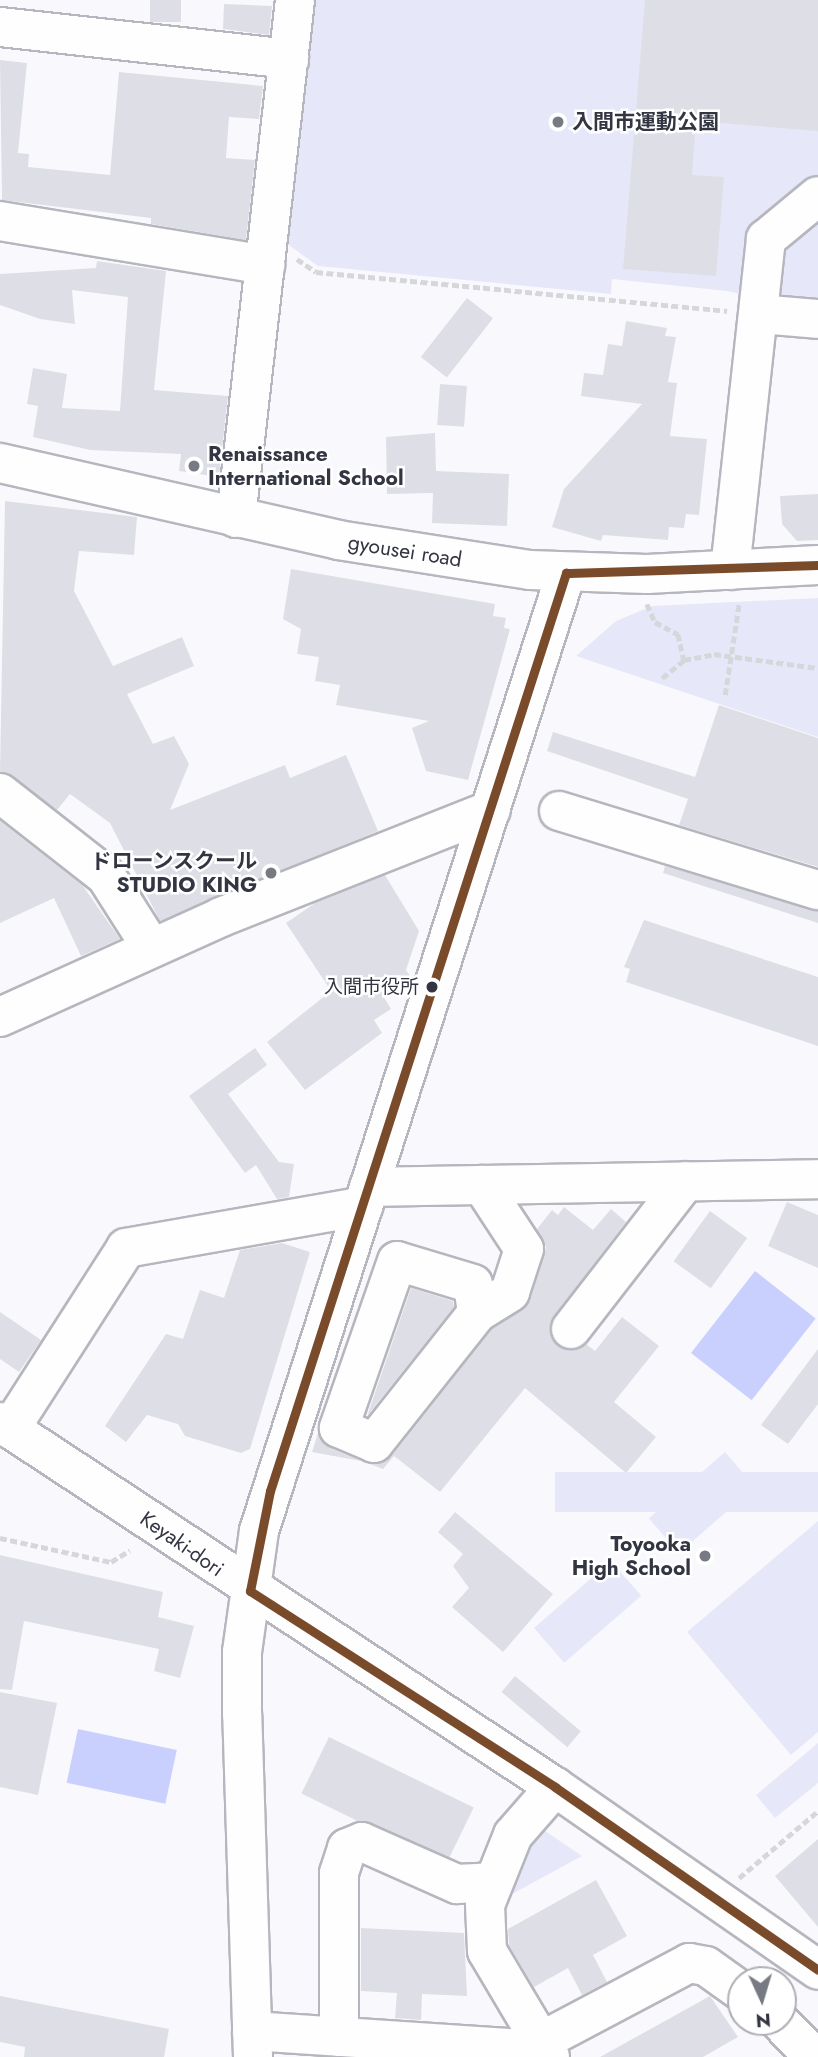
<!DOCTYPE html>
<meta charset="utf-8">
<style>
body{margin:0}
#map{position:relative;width:818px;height:2057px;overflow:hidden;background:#f9f9fd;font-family:Jost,"Noto Sans JP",sans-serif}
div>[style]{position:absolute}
.green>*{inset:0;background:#e6e8f9;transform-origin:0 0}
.water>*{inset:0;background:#c9d0fe;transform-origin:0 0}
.building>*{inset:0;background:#dedfe6;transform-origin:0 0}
.path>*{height:4.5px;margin-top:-2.25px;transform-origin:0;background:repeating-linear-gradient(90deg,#d6d7da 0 7px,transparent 0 10.5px)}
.roads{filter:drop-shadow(2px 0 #b6b6be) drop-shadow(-2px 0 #b6b6be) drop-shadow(0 2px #b6b6be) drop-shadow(0 -2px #b6b6be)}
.minor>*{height:38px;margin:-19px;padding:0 19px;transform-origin:19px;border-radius:19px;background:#fefeff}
.highway>*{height:38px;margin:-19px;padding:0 19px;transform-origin:19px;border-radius:19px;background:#fefeff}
.bus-1>*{height:9px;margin:-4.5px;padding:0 4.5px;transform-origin:4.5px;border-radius:4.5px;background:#7a4b2a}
.dots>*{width:19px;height:19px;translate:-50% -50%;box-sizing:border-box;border:4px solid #fff;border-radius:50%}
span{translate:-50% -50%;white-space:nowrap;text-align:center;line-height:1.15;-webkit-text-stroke:5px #fff;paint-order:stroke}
.bus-label{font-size:19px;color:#333642}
.right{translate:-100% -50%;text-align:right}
.poi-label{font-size:21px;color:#333642;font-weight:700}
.left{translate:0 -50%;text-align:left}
.street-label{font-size:21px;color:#333642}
.north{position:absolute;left:727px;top:1966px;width:70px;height:70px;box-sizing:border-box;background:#fff;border:2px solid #adafb3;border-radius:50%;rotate:176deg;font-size:19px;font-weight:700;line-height:28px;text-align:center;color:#333642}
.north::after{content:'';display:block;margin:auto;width:24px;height:32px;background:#787a83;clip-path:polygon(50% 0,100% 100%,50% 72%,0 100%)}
</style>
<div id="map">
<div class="green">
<i style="clip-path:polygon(311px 0,818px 0,818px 312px,727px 291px,612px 279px,611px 294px,318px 266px,286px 243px)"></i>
<i style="clip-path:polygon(818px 598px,818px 737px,576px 656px,616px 621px,652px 606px)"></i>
<i style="left:725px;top:1452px;width:46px;height:101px;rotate:49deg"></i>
<i style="left:818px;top:1472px;width:40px;height:263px;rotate:90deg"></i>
<i style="clip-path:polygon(818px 1521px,818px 1732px,791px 1755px,687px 1632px)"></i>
<i style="left:611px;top:1561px;width:46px;height:102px;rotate:49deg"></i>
<i style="clip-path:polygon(818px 1743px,818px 1783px,775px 1818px,756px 1795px)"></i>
<i style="clip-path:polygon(532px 1822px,582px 1856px,494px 1904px)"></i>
</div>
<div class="water">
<i style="left:755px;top:1271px;width:77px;height:104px;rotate:38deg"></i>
<i style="left:78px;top:1729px;width:101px;height:55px;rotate:12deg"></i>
</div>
<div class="building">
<i style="left:150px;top:0;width:31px;height:22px"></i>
<i style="clip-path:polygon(645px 0,818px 0,818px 131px,696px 121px,692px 175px,724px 177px,716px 276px,623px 269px)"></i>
<i style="clip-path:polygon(224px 4px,272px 6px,269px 35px,223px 29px)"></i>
<i style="clip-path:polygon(0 60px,27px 63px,18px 153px,29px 154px,28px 167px,110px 175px,119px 72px,263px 86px,259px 119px,229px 117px,226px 158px,255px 160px,246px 240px,151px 224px,151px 218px,2px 200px)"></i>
<i style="clip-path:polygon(97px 261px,166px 271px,154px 390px,228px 396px,219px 477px,179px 471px,181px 454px,90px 450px,33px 437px,38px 406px,27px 404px,33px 368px,67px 374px,62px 408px,120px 411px,128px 297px,72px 290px,75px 324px,40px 319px,0 305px,0 274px,96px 268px)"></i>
<i style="left:467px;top:298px;width:33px;height:75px;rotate:38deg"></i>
<i style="clip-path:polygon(626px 321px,667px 328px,665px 336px,676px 337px,668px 382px,677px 383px,670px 436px,707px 439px,699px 515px,686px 514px,684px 528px,669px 527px,668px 540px,603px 535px,601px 541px,552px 527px,564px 489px,642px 404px,581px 396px,584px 373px,603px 375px,608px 344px,622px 346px)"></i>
<i style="left:440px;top:384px;width:27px;height:41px;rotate:4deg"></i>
<i style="clip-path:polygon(435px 433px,436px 471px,509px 474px,507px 526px,432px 523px,433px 493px,387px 494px,386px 437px)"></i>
<i style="clip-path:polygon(818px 494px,818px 540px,797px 541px,782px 524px,780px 496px)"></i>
<i style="clip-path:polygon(5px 501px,137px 517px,134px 555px,79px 551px,74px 591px,113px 666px,182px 637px,194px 666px,127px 694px,153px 744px,174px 736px,189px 764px,170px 810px,285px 765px,290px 778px,346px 755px,378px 831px,160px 921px,110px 823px,70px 794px,57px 810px,0 772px)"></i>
<i style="clip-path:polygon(291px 569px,495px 604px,493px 616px,506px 618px,504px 628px,510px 629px,468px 780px,426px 771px,412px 728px,429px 721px,336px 705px,340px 685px,315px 681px,319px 657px,297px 654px,301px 629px,283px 619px)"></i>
<i style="clip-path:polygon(719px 705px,818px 738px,818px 867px,679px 825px,688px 799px,547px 751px,553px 732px,695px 777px)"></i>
<i style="clip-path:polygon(0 821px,83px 886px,120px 939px,81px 956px,54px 898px,0 923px)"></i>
<i style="clip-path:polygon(665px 866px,818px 911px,818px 923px,663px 873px)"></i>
<i style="clip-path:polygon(385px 875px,419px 931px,406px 970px,411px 977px,383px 996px,391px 1009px,374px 1020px,382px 1033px,305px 1090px,267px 1042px,331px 991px,286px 923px,315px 903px)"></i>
<i style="clip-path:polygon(644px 920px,818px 977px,818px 1046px,626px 982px,630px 969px,624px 967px)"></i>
<i style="clip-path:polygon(255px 1048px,267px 1065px,228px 1094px,279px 1162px,294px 1164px,289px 1197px,277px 1199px,256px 1165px,245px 1173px,189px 1096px)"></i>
<i style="clip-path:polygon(787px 1202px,818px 1215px,818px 1268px,768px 1246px)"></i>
<i style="clip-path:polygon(564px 1207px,593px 1230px,611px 1209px,626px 1222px,554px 1316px,551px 1337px,567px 1350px,586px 1344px,595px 1351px,622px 1317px,659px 1346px,614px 1402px,656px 1437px,626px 1473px,525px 1388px,440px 1492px,394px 1456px,383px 1469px,367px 1463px,391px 1457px,492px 1329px,530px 1300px,546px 1247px,537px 1229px,552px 1210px,558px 1215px)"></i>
<i style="left:710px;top:1211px;width:46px;height:62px;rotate:36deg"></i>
<i style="clip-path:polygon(282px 1243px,310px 1252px,250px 1449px,241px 1453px,185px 1436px,178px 1424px,147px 1415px,126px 1442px,105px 1426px,166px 1334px,183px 1339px,200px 1290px,224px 1298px,240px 1250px)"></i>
<i style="clip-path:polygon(411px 1288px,453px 1301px,454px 1307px,367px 1416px)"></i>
<i style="clip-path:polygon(0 1312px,41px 1340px,19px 1372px,0 1359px)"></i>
<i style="clip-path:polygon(818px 1349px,818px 1404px,788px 1444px,761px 1425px)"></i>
<i style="clip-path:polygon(318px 1433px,330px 1448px,361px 1461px,312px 1452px)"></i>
<i style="clip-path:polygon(455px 1512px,553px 1594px,503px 1652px,452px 1607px,469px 1588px,453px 1566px,463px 1554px,438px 1532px)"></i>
<i style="clip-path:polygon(0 1555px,163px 1592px,158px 1617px,194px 1626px,180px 1678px,154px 1671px,159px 1649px,24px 1621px,12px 1690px,0 1689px)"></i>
<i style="left:515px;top:1676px;width:86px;height:21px;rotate:40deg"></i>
<i style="clip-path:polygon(0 1692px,57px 1703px,38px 1795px,0 1787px)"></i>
<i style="left:329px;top:1737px;width:161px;height:63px;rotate:26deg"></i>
<i style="clip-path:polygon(818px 1839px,818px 1927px,775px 1876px)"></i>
<i style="clip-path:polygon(596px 1880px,627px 1936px,593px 1955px,607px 1982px,582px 1995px,568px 1968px,534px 1987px,509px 1945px,508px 1929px)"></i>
<i style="clip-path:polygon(361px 1928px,464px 1933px,467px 1996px,422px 1994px,421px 2020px,395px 2018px,397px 1993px,361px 1991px)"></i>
<i style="clip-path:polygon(0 1996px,169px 2029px,164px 2057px,24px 2057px,25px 2047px,0 2042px)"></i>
<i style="clip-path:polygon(710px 1996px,738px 2037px,703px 2057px,600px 2057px)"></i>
</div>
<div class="path">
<i style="left:297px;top:259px;width:23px;rotate:34deg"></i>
<i style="left:316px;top:272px;width:413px;rotate:5.4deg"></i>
<i style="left:647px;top:604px;width:20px;rotate:66deg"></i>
<i style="left:655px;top:622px;width:26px;rotate:28deg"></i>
<i style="left:678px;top:634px;width:27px;rotate:77deg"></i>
<i style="left:662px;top:678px;width:28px;rotate:-39deg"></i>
<i style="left:684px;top:660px;width:31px;rotate:-11deg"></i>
<i style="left:714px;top:654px;width:105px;rotate:7.7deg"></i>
<i style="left:725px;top:695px;width:92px;rotate:-81.3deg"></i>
<i style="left:0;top:1538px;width:114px;rotate:12.2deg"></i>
<i style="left:111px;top:1562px;width:22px;rotate:-32deg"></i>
<i style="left:739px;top:1878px;width:104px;rotate:-40.3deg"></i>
</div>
<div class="roads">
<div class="minor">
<i style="left:0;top:27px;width:291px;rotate:6.3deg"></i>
<i style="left:0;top:221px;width:269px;rotate:9.4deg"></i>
<i style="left:759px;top:314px;width:59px;rotate:4.8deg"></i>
<i style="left:236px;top:518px;width:521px;rotate:-83.5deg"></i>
<i style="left:730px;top:570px;width:333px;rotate:-83.8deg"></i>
<i style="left:766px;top:239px;width:67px;rotate:-39.6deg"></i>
<i style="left:0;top:793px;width:135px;rotate:38.1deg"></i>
<i style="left:106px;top:876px;width:84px;rotate:57.6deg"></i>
<i style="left:559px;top:811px;width:271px;rotate:17deg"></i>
<i style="left:0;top:1017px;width:243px;rotate:-24.3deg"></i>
<i style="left:221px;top:917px;width:290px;rotate:-21.6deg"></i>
<i style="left:369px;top:1187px;width:449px;rotate:-1deg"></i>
<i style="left:477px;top:1313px;width:29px;rotate:-98deg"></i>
<i style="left:473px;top:1284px;width:79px;rotate:-163.2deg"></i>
<i style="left:397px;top:1261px;width:177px;rotate:109.2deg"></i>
<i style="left:339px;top:1428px;width:38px;rotate:23deg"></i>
<i style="left:374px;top:1443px;width:166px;rotate:-51.6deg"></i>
<i style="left:477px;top:1313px;width:39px;rotate:-32deg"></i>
<i style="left:510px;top:1292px;width:45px;rotate:-72deg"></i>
<i style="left:524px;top:1249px;width:77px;rotate:-123.3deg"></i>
<i style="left:571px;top:1329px;width:187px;rotate:-52.2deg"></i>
<i style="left:0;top:1422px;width:664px;rotate:33.33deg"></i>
<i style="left:555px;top:1787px;width:320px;rotate:34.8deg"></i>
<i style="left:10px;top:1429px;width:215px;rotate:-57.3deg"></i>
<i style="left:126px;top:1248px;width:241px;rotate:-10deg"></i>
<i style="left:780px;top:2022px;width:49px;rotate:45.8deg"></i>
<i style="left:252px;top:2031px;width:275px;rotate:3.8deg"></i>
<i style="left:339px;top:2037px;width:164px;rotate:-90deg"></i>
<i style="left:339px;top:1873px;width:26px;rotate:-72deg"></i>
<i style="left:347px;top:1848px;width:16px;rotate:-22deg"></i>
<i style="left:362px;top:1842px;width:104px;rotate:23.9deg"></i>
<i style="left:457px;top:1884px;width:34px;rotate:-3deg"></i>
<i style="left:540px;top:2042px;width:169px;rotate:-27.9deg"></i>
<i style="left:689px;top:1963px;width:17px;rotate:10deg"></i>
<i style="left:706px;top:1966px;width:43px;rotate:35.5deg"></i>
<i style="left:253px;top:2057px;width:343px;rotate:-91.8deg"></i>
<i style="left:242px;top:1714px;width:62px;rotate:-90deg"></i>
<i style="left:242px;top:1652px;width:122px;rotate:-82deg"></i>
<i style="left:259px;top:1531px;width:1006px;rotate:-72.23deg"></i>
<i style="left:550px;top:2057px;width:123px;rotate:-120.7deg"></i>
<i style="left:487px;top:1951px;width:46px;rotate:-92.5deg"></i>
<i style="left:485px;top:1905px;width:75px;rotate:-68.2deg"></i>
<i style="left:513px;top:1835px;width:64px;rotate:-48.8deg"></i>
</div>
<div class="highway">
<i style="left:0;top:463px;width:347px;rotate:12.8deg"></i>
<i style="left:338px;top:540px;width:194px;rotate:8.9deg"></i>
<i style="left:530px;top:570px;width:117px;rotate:2deg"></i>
<i style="left:647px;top:574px;width:171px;rotate:-3deg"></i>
</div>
</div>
<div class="bus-1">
<i style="left:566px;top:573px;width:252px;rotate:-1.8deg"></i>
<i style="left:250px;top:1591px;width:102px;rotate:-78.7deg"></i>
<i style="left:270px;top:1491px;width:965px;rotate:-72.13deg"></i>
<i style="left:250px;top:1591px;width:363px;rotate:32.7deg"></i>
<i style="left:555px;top:1787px;width:320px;rotate:34.8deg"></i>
</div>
<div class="dots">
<i style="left:558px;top:122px;background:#787a83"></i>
<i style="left:194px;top:466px;background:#787a83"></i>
<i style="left:271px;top:873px;background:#787a83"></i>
<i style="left:432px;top:987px;background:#333642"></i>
<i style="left:705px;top:1556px;background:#787a83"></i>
</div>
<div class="bus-label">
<span class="right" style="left:419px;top:987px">入間市役所</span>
</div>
<div class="poi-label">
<span class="left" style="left:572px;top:122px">入間市運動公園</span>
<span class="left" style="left:208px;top:466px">Renaissance<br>International School</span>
<span class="right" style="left:257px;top:873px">ドローンスクール<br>STUDIO KING</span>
<span class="right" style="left:691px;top:1556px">Toyooka<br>High School</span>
</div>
<div class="street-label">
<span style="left:405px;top:551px;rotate:9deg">gyousei road</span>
<span style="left:182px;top:1544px;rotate:35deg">Keyaki-dori</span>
</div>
<div class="north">N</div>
</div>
